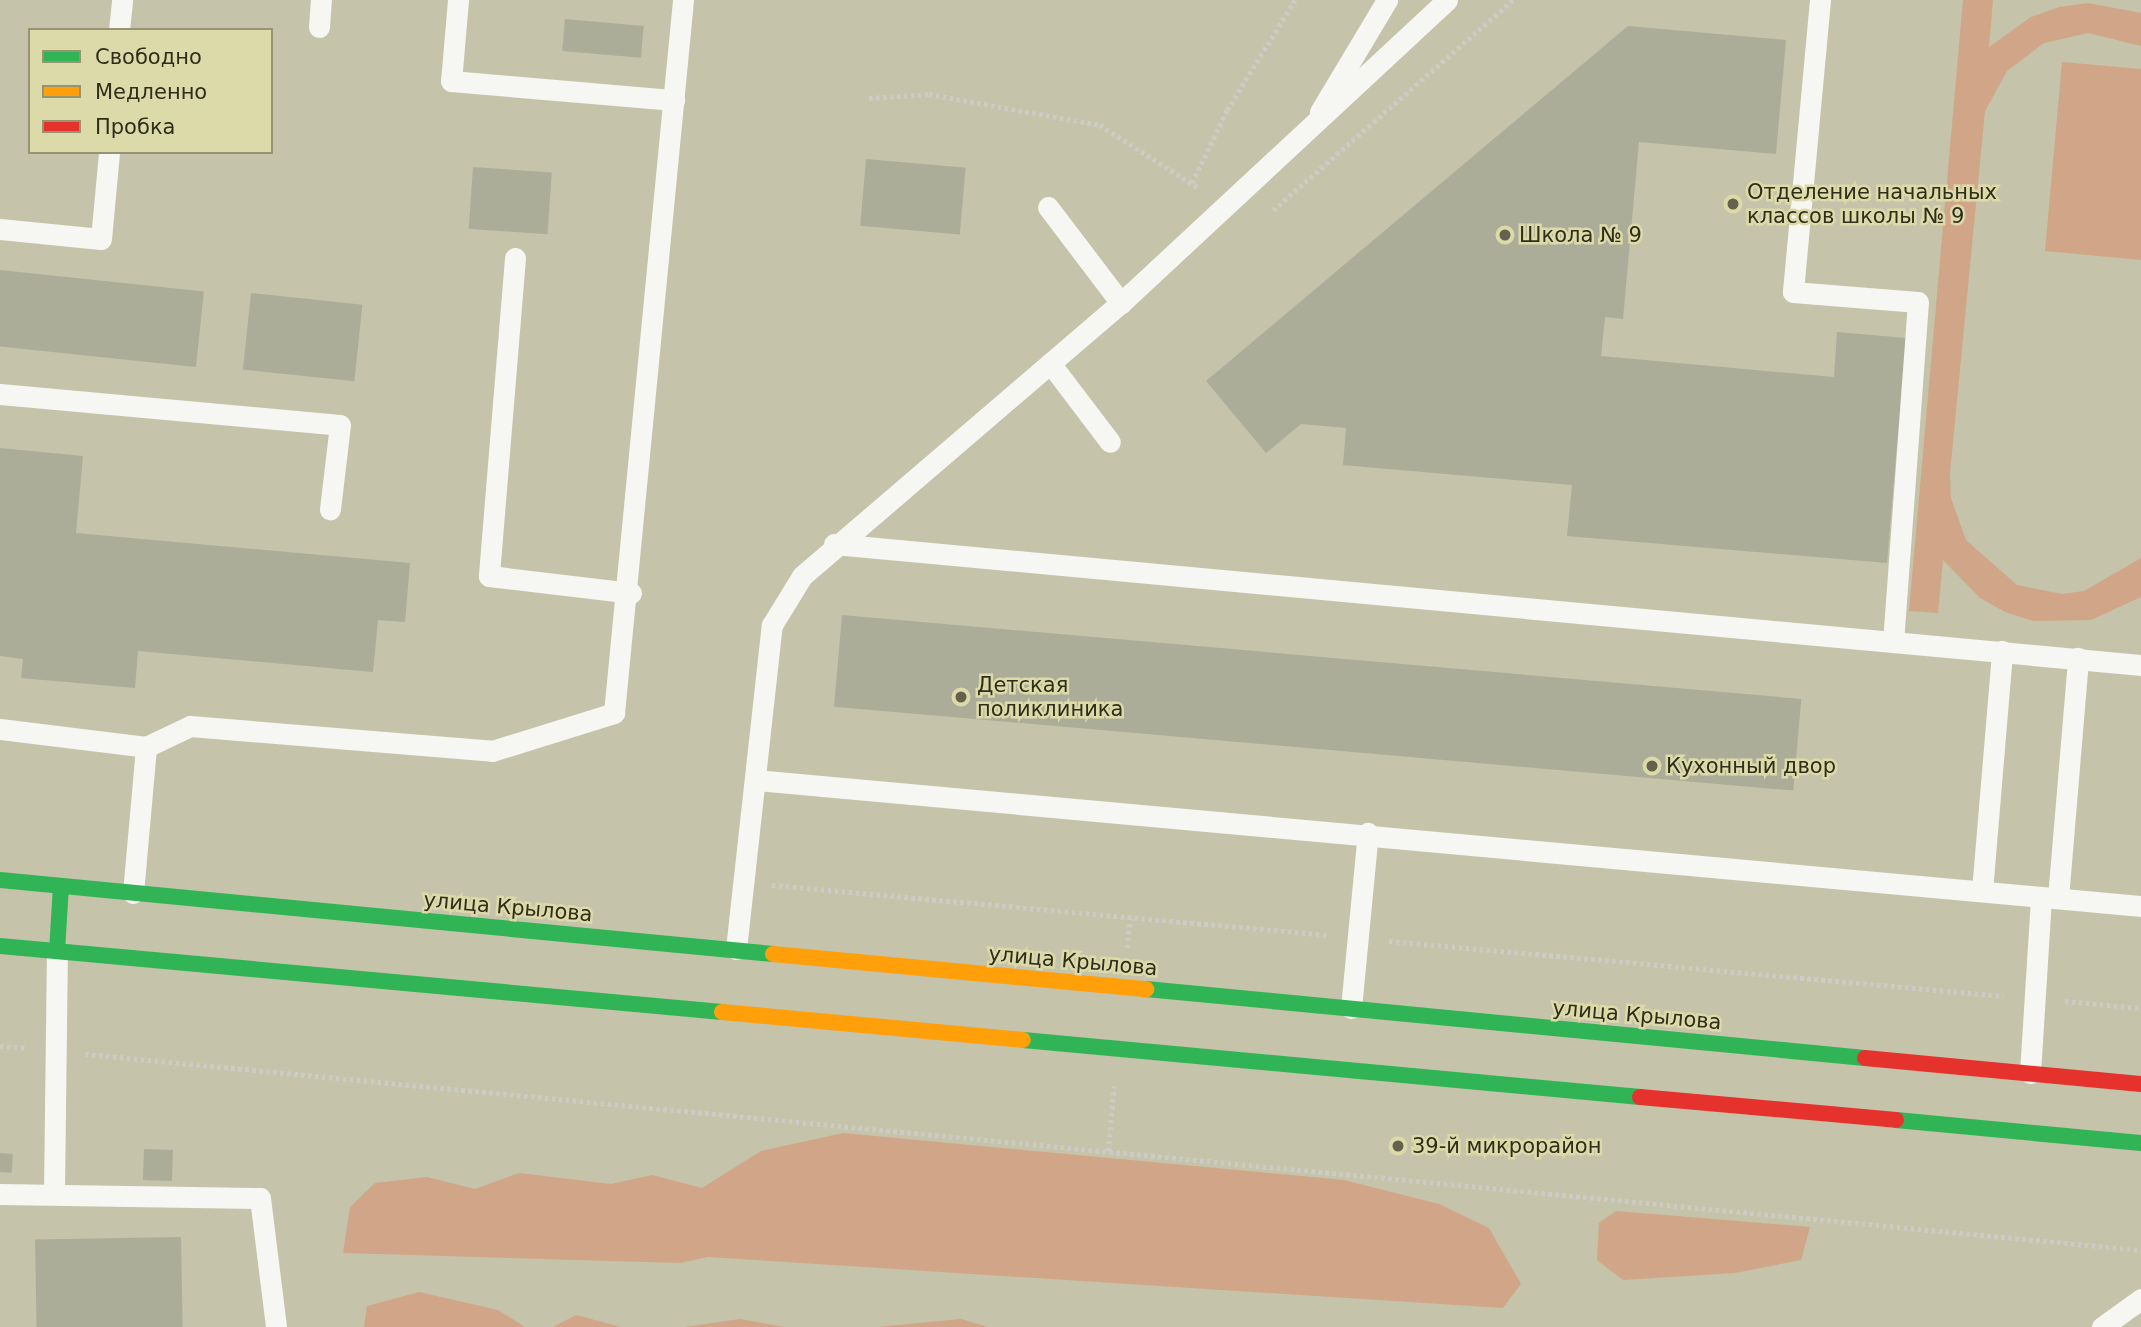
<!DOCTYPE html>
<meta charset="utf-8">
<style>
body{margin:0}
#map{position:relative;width:2141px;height:1327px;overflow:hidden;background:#c5c3a9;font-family:"DejaVu Sans",sans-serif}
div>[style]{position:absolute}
.green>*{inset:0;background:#d1a688}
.building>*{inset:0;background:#abad99;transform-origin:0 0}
.path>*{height:4.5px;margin-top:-2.25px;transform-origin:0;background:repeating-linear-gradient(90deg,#cdccc4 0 3.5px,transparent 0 7px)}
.lane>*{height:21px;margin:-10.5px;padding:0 10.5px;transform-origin:10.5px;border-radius:10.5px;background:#f6f6f2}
.fast>*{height:16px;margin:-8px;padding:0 8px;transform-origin:8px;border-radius:8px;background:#30b455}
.slow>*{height:16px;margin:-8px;padding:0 8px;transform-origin:8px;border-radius:8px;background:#ff9f0a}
.jam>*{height:16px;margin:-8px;padding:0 8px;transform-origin:8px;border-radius:8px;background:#e5322d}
.dots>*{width:19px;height:19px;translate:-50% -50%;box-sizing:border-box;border:4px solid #dddaaa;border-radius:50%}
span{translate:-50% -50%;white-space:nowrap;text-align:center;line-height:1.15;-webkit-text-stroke:5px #dddaaa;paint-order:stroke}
.poi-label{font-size:21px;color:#2f2e1b}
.left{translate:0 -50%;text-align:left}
.street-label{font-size:21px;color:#2f2e1b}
.legend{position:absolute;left:28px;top:28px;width:245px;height:126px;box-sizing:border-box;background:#dddaaa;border:2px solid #979571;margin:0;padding:9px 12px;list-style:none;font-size:21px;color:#2f2e1b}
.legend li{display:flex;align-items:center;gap:14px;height:35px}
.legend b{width:35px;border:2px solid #979571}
</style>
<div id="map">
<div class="green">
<i style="clip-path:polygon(1963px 0,1993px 0,1989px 47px,2031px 17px,2059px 7px,2088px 3px,2141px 13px,2141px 46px,2088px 33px,2044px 43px,2007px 71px,1985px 111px,1950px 473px,1951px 498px,1966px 540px,2017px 585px,2062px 594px,2084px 591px,2141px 558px,2141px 597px,2091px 620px,2033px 621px,2005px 612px,1980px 598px,1943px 560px,1938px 613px,1909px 611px)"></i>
<i style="clip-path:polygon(2062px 62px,2141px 69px,2141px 260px,2045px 251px)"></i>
<i style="clip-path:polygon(843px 1133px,1344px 1180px,1439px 1204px,1489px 1228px,1521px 1284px,1503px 1308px,708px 1257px,680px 1263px,343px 1253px,350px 1207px,375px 1183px,427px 1177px,475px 1189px,519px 1173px,611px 1184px,652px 1175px,702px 1188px,761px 1151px)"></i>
<i style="clip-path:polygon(1616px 1211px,1810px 1227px,1801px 1260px,1735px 1273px,1623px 1280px,1597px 1260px,1599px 1223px)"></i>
<i style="clip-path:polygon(419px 1292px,498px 1310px,525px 1327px,364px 1327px,367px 1306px)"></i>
<i style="clip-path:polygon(576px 1315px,621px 1327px,553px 1327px)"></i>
<i style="clip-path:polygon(740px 1319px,785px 1327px,685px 1327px)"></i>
<i style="clip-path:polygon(961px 1319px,988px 1327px,880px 1327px,886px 1326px)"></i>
</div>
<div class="building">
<i style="left:565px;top:19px;width:79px;height:32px;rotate:5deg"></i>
<i style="clip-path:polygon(1628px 26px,1786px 40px,1776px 154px,1639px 142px,1623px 319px,1605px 317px,1601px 356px,1834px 377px,1837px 332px,1906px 338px,1887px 563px,1567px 536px,1572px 485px,1343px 465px,1346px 428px,1301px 424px,1266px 453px,1206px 381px)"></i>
<i style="left:866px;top:159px;width:100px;height:67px;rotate:5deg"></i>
<i style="left:473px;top:167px;width:79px;height:62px;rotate:4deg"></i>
<i style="left:0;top:270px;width:205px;height:76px;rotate:6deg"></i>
<i style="left:251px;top:293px;width:112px;height:77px;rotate:6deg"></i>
<i style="clip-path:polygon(0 448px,83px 456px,76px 533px,410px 563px,405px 622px,378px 620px,373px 672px,138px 651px,135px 688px,21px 678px,23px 659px,0 656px)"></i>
<i style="left:842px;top:615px;width:963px;height:92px;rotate:5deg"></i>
<i style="left:144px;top:1149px;width:29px;height:31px;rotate:2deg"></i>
<i style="left:0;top:1153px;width:13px;height:19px;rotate:4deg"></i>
<i style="left:181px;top:1237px;width:90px;height:146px;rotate:89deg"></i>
</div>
<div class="path">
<i style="left:869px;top:98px;width:60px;rotate:-3.8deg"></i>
<i style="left:929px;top:94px;width:174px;rotate:10.3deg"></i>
<i style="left:1100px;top:125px;width:119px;rotate:32.6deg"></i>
<i style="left:1192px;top:183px;width:81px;rotate:-64.4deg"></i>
<i style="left:1227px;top:110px;width:129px;rotate:-58.3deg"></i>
<i style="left:1273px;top:210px;width:319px;rotate:-41.2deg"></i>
<i style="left:772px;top:885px;width:558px;rotate:5.14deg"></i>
<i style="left:1389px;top:941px;width:617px;rotate:5.11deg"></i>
<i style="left:1127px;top:948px;width:30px;rotate:-84deg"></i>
<i style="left:2065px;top:1001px;width:76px;rotate:5.3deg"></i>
<i style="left:0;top:1046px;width:27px;rotate:4deg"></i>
<i style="left:85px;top:1054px;width:2065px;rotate:5.45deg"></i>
<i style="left:1108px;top:1151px;width:65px;rotate:-84.7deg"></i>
</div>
<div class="lane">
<i style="left:458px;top:0;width:81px;rotate:94.9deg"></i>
<i style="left:451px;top:81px;width:224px;rotate:4.9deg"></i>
<i style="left:1820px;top:0;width:293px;rotate:95.3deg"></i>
<i style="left:1793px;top:292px;width:125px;rotate:4.6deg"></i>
<i style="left:1918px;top:302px;width:340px;rotate:94.2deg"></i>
<i style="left:319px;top:27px;width:27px;rotate:-86deg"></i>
<i style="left:119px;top:30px;width:30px;rotate:-84deg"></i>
<i style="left:1320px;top:112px;width:131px;rotate:-59.1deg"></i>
<i style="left:1048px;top:207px;width:121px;rotate:52.8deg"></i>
<i style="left:0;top:229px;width:101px;rotate:5.7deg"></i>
<i style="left:101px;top:239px;width:87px;rotate:-84.7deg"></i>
<i style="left:515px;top:258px;width:319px;rotate:94.7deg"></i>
<i style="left:489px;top:576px;width:143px;rotate:6.8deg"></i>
<i style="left:1050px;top:363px;width:99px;rotate:52.8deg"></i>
<i style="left:0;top:394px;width:341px;rotate:5.2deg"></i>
<i style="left:340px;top:425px;width:85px;rotate:96.8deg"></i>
<i style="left:834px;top:544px;width:1313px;rotate:5.29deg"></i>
<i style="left:0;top:729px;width:147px;rotate:7deg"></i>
<i style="left:756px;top:780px;width:1391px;rotate:5.2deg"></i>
<i style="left:1982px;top:891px;width:241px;rotate:-85.2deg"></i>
<i style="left:133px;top:893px;width:147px;rotate:-84.9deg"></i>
<i style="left:146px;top:747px;width:49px;rotate:-25.5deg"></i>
<i style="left:190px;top:726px;width:303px;rotate:4.7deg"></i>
<i style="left:492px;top:751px;width:128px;rotate:-17.3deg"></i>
<i style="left:614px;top:713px;width:716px;rotate:-84.47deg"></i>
<i style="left:2058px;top:898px;width:241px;rotate:-85.2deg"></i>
<i style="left:736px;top:949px;width:326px;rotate:-83.7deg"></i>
<i style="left:772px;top:625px;width:57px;rotate:-58.5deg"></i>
<i style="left:802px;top:576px;width:420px;rotate:-40.6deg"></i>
<i style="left:1121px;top:303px;width:445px;rotate:-42.9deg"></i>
<i style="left:1351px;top:1008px;width:176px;rotate:-84.5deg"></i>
<i style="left:2030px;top:1073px;width:176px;rotate:-86.4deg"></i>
<i style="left:54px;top:1192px;width:241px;rotate:-89.3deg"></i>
<i style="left:0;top:1194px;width:260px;rotate:0.9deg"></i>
<i style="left:260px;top:1198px;width:130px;rotate:82.9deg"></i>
<i style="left:2102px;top:1327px;width:48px;rotate:-35.7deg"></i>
</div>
<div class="fast">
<i style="left:0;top:880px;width:777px;rotate:5.47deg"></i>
<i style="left:0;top:946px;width:725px;rotate:5.22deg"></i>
<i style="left:57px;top:951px;width:65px;rotate:-86.5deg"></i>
<i style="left:1146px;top:989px;width:722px;rotate:5.48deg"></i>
<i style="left:1023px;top:1040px;width:620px;rotate:5.28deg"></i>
<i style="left:1896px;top:1120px;width:246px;rotate:5.4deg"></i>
</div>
<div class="slow">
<i style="left:773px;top:954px;width:375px;rotate:5.4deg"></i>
<i style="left:722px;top:1012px;width:302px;rotate:5.3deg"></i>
</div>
<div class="jam">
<i style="left:1865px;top:1058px;width:277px;rotate:5.4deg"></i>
<i style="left:1640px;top:1097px;width:257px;rotate:5.1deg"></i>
</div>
<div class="dots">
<i style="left:1733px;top:204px;background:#64624d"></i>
<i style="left:1505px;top:235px;background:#64624d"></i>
<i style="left:961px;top:697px;background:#64624d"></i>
<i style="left:1652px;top:766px;background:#64624d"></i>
<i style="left:1398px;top:1146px;background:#64624d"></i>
</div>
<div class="poi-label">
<span class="left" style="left:1747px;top:204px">Отделение начальных<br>классов школы № 9</span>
<span class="left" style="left:1519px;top:235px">Школа № 9</span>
<span class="left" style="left:977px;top:697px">Детская<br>поликлиника</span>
<span class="left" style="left:1666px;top:766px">Кухонный двор</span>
<span class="left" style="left:1412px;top:1146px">39-й микрорайон</span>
</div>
<div class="street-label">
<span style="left:508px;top:907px;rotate:5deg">улица Крылова</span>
<span style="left:1073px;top:961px;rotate:5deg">улица Крылова</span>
<span style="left:1637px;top:1015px;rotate:5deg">улица Крылова</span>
</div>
<ul class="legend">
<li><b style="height:9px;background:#30b455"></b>Свободно</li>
<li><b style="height:9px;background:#ff9f0a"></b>Медленно</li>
<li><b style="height:9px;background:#e5322d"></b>Пробка</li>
</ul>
</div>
